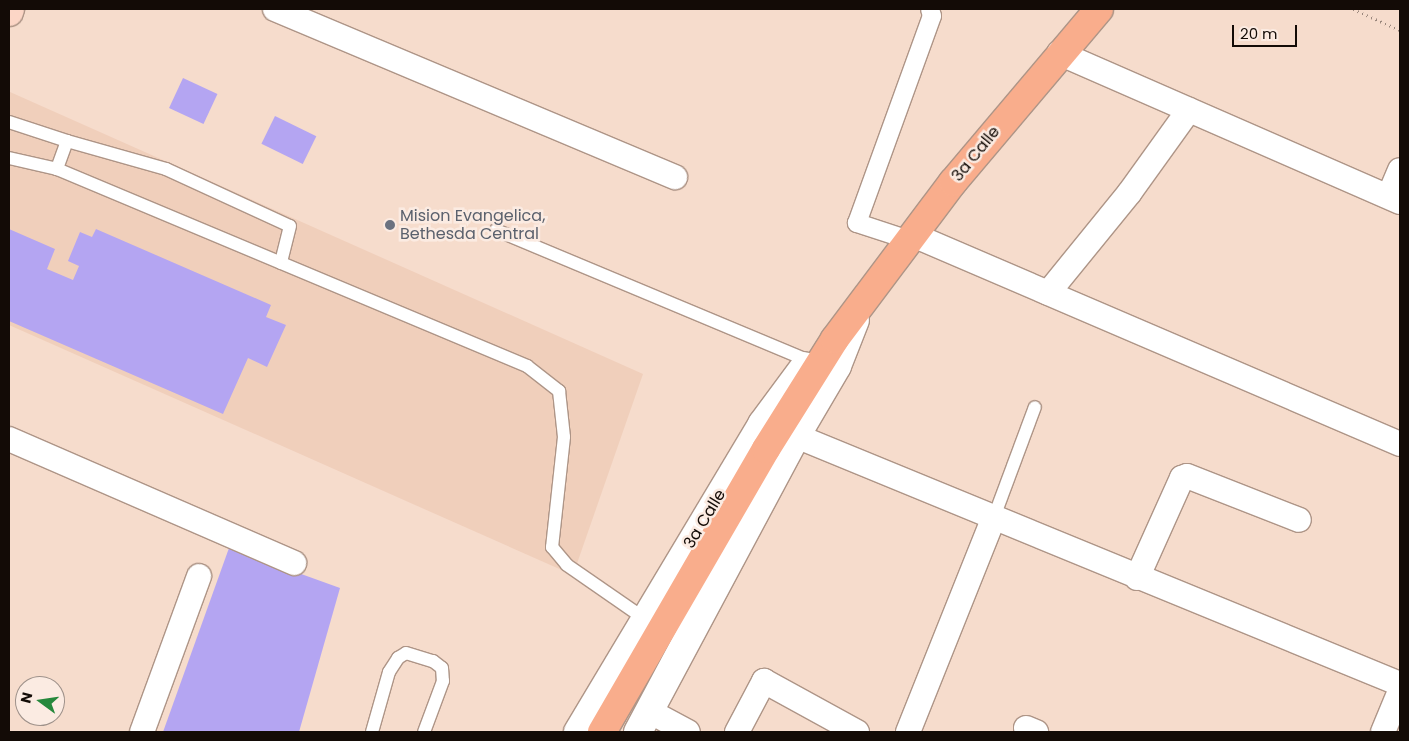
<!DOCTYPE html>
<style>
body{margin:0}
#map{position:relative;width:1409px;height:741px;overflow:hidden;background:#f6dccc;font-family:Poppins,sans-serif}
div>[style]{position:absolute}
.built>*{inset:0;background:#f0cfbb}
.building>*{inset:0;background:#b4a5f2;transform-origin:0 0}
.path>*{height:3px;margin-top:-1.5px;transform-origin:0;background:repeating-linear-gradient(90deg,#9a877c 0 1px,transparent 0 5px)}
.roads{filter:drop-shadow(1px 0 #ae9587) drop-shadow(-1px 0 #ae9587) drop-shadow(0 1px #ae9587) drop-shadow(0 -1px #ae9587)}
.service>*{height:12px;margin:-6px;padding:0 6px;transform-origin:6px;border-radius:6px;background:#fff}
.pedestrian>*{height:18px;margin:-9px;padding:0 9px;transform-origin:9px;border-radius:9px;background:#fff}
.minor>*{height:24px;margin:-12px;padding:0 12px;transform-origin:12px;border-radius:12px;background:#fff}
.tertiary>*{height:28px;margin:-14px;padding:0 14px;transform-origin:14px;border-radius:14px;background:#fff}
.secondary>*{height:28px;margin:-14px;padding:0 14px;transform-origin:14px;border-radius:14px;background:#fcd6c6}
.primary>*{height:28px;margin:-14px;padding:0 14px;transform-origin:14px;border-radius:14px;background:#f9ad8c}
.dots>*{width:14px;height:14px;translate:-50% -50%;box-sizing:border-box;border:2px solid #fbebe2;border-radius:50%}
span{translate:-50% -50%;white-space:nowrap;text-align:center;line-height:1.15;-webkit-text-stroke:5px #fbebe2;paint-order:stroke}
.street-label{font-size:16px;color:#130b06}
.worship-label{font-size:16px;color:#5b616d}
.left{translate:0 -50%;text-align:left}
.frame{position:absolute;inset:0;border:10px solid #130b06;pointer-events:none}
.north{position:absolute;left:15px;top:676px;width:50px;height:50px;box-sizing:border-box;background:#fbebe2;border:1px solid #9e918a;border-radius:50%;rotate:284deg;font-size:14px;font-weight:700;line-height:20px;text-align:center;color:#130b06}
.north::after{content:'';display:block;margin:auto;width:18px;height:22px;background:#26883c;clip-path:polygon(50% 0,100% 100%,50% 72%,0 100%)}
.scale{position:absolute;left:1232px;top:25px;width:65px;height:22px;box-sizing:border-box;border:2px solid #130b06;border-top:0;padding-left:6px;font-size:15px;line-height:18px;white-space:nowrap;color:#130b06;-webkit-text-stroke:4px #fbebe2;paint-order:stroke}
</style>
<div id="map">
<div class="built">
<i style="clip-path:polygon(10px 92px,643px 374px,573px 575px,9px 325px)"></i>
</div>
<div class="building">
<i style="left:183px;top:78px;width:38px;height:33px;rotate:25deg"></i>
<i style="left:275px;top:116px;width:46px;height:31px;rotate:26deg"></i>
<i style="clip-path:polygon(9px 229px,55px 249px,47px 269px,73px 280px,79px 266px,68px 261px,80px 232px,92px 237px,96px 229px,271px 305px,266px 317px,286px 325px,267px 367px,248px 358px,223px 414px,9px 321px)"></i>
<i style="clip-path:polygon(229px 548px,340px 588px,299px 732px,163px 732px)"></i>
</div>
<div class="path">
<i style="left:1353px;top:9px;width:51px;rotate:24.1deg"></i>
</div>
<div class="roads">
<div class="service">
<i style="left:9px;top:122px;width:61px;rotate:18.1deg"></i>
<i style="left:67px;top:141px;width:30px;rotate:110deg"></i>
<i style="left:67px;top:141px;width:103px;rotate:15.8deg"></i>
<i style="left:166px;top:169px;width:136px;rotate:24.7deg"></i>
<i style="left:290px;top:226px;width:38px;rotate:104deg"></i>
<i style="left:9px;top:158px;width:49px;rotate:12.9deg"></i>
<i style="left:57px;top:169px;width:510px;rotate:22.74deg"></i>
<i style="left:527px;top:366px;width:41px;rotate:38deg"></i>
<i style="left:559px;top:391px;width:46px;rotate:83.8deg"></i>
<i style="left:564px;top:437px;width:111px;rotate:96.2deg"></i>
<i style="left:552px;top:547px;width:23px;rotate:50deg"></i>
<i style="left:567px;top:565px;width:95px;rotate:34.7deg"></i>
<i style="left:496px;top:230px;width:339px;rotate:22.7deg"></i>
<i style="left:994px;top:517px;width:117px;rotate:-69.6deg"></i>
<i style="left:372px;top:732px;width:62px;rotate:-74.2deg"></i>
<i style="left:389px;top:672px;width:17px;rotate:-57deg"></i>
<i style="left:398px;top:658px;width:9px;rotate:-32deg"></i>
<i style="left:406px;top:653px;width:28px;rotate:17deg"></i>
<i style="left:433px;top:661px;width:11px;rotate:38deg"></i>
<i style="left:442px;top:668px;width:13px;rotate:86deg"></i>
<i style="left:443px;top:681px;width:54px;rotate:110.4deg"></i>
</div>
<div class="pedestrian">
<i style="left:909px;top:240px;width:55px;rotate:-161.9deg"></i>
<i style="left:857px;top:223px;width:220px;rotate:-70.1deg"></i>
<i style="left:932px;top:16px;width:7px;rotate:-106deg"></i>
</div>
<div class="minor">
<i style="left:275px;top:9px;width:434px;rotate:22.8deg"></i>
<i style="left:1059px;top:53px;width:372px;rotate:23.6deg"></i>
<i style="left:1389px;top:196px;width:28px;rotate:-67deg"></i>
<i style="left:913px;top:235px;width:530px;rotate:23.23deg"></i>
<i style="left:1048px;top:293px;width:130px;rotate:-50.9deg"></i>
<i style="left:1130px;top:192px;width:101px;rotate:-54.3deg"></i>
<i style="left:796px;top:436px;width:653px;rotate:22.32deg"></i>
<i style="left:9px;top:439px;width:311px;rotate:23.5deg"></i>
<i style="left:1137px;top:578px;width:110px;rotate:-65.8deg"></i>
<i style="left:1182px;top:478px;width:5px;rotate:-22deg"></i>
<i style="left:1187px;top:476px;width:120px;rotate:21.4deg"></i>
<i style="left:649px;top:711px;width:44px;rotate:28.3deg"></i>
<i style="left:1026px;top:728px;width:11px;rotate:22deg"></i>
<i style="left:142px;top:732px;width:166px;rotate:-69.9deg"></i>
<i style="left:737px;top:732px;width:58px;rotate:-62.1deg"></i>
<i style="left:764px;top:681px;width:106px;rotate:28.7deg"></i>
<i style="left:908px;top:732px;width:232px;rotate:-68.2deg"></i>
<i style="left:1383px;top:732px;width:44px;rotate:-67.5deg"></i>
</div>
<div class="tertiary">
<i style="left:578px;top:732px;width:359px;rotate:-59.1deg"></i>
<i style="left:762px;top:424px;width:72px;rotate:-53.4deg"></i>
<i style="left:638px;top:732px;width:336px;rotate:-61.9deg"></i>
<i style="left:796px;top:436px;width:81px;rotate:-59.6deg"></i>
<i style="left:837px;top:366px;width:49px;rotate:-68.6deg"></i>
</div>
<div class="secondary">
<i style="left:9px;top:12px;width:3px;rotate:-72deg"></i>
</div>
<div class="primary">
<i style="left:602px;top:732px;width:327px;rotate:-59.9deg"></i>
<i style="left:766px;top:449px;width:130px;rotate:-57.9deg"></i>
<i style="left:835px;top:339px;width:196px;rotate:-53.1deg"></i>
<i style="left:953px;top:182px;width:226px;rotate:-49.8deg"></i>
</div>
</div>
<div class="dots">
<i style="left:390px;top:225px;background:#6b7280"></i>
</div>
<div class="street-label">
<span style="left:976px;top:154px;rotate:-51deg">3a Calle</span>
<span style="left:705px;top:519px;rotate:-59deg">3a Calle</span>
</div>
<div class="worship-label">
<span class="left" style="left:400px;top:225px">Mision Evangelica,<br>Bethesda Central</span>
</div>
<div class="frame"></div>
<div class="north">N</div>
<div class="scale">20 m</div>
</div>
